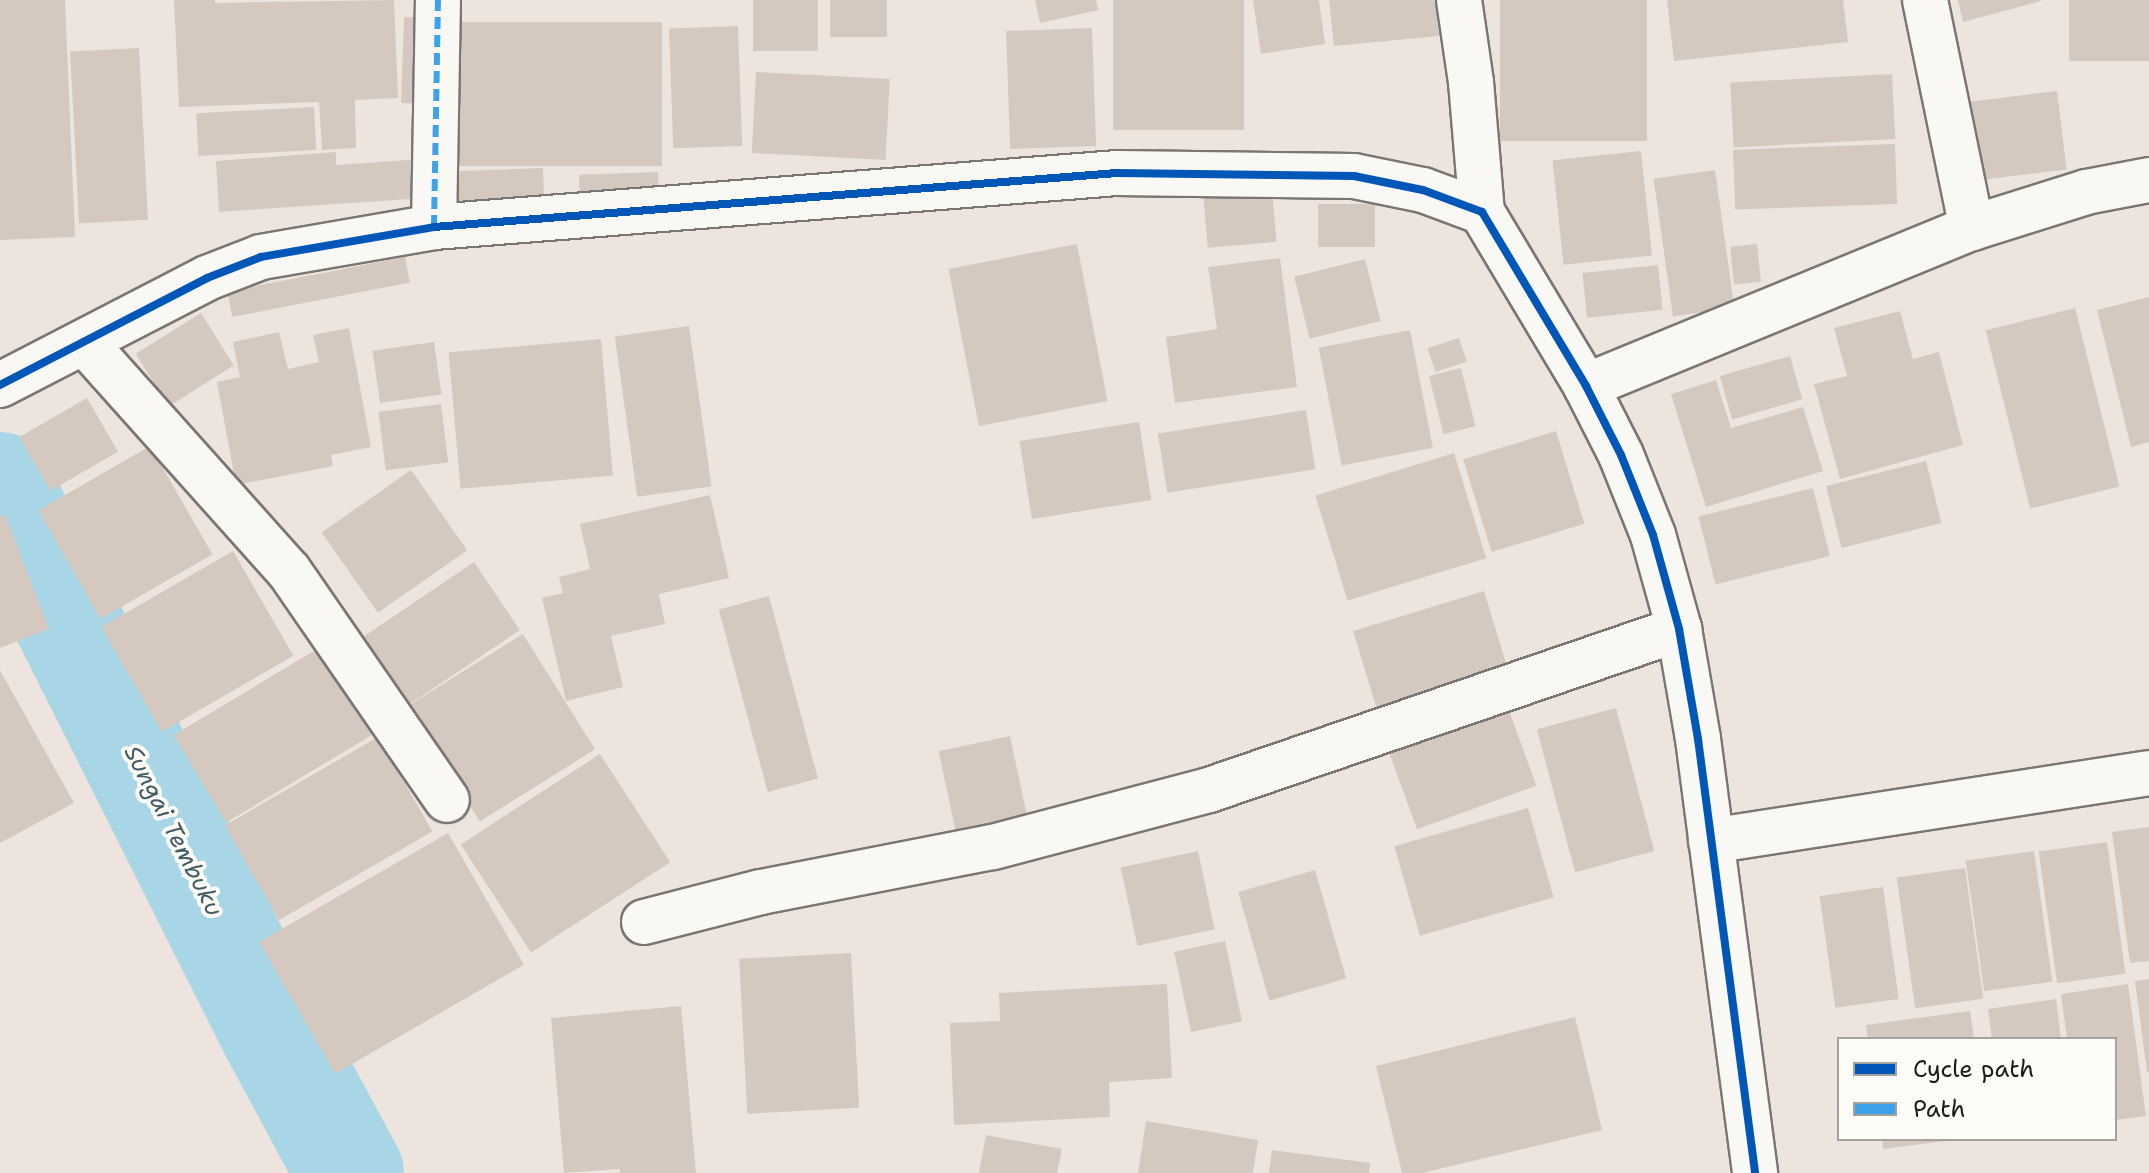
<!DOCTYPE html>
<style>
body{margin:0}
#map{position:relative;width:2149px;height:1173px;overflow:hidden;background:#ede5dd;font-family:"Shantell Sans",sans-serif}
div>[style]{position:absolute}
.river>*{height:108px;margin:-54px;padding:0 54px;transform-origin:54px;border-radius:54px;background:#a8d6e7}
.building>*{inset:0;background:#d5c9bf;transform-origin:0 0}
.roads{filter:drop-shadow(2px 0 #7a7673) drop-shadow(-2px 0 #7a7673) drop-shadow(0 2px #7a7673) drop-shadow(0 -2px #7a7673)}
.street>*{height:44px;margin:-22px;padding:0 22px;transform-origin:22px;border-radius:22px;background:#f9f8f5}
.quiet>*{height:6px;margin-top:-3px;transform-origin:0;background:repeating-linear-gradient(90deg,#3da2ea 0 12px,transparent 0 18px)}
.cycleway>*{height:8px;margin:-4px;padding:0 4px;transform-origin:4px;border-radius:4px;background:#0057b8}
span{translate:-50% -50%;white-space:nowrap;text-align:center;line-height:1.15;-webkit-text-stroke:8px #fdfcf7;paint-order:stroke}
.water-label{font-size:24px;color:#425b64;font-style:italic}
.legend{position:absolute;left:1837px;top:1037px;width:280px;height:104px;box-sizing:border-box;background:#fdfcf7;border:2px solid #a3a29f;margin:0;padding:10px 14px;list-style:none;font-size:24px;color:#1c1c1c}
.legend li{display:flex;align-items:center;gap:16px;height:40px}
.legend b{width:40px;border:2px solid #a3a29f}
</style>
<div id="map">
<div class="river">
<i style="left:0;top:486px;width:609px;rotate:63.35deg"></i>
<i style="left:273px;top:1030px;width:162px;rotate:61.7deg"></i>
</div>
<div class="building">
<i style="clip-path:polygon(0 0,65px 0,75px 237px,0 240px)"></i>
<i style="clip-path:polygon(174px 0,215px 0,215px 3px,394px 0,398px 98px,355px 100px,356px 148px,322px 150px,319px 102px,179px 107px)"></i>
<i style="left:753px;top:0;width:65px;height:51px"></i>
<i style="left:830px;top:0;width:57px;height:37px"></i>
<i style="clip-path:polygon(1035px 0,1096px 0,1098px 10px,1040px 23px)"></i>
<i style="left:1113px;top:0;width:131px;height:130px"></i>
<i style="clip-path:polygon(1253px 0,1319px 0,1325px 44px,1261px 54px)"></i>
<i style="clip-path:polygon(1329px 0,1435px 0,1439px 36px,1334px 46px)"></i>
<i style="left:1500px;top:0;width:147px;height:141px"></i>
<i style="clip-path:polygon(1667px 0,1843px 0,1848px 42px,1674px 61px)"></i>
<i style="clip-path:polygon(1958px 0,2041px 0,2041px 1px,1963px 22px)"></i>
<i style="left:2069px;top:0;width:80px;height:61px"></i>
<i style="left:404px;top:17px;width:29px;height:86px;rotate:2deg"></i>
<i style="left:441px;top:22px;width:221px;height:144px"></i>
<i style="left:738px;top:26px;width:120px;height:69px;rotate:88deg"></i>
<i style="left:1092px;top:28px;width:118px;height:86px;rotate:88deg"></i>
<i style="left:139px;top:48px;width:172px;height:69px;rotate:87deg"></i>
<i style="left:756px;top:72px;width:134px;height:81px;rotate:3deg"></i>
<i style="left:1892px;top:74px;width:65px;height:162px;rotate:87deg"></i>
<i style="left:2057px;top:91px;width:79px;height:96px;rotate:83deg"></i>
<i style="left:314px;top:107px;width:43px;height:118px;rotate:87deg"></i>
<i style="left:1895px;top:144px;width:60px;height:162px;rotate:88deg"></i>
<i style="left:1641px;top:151px;width:105px;height:89px;rotate:84deg"></i>
<i style="clip-path:polygon(336px 152px,336px 165px,422px 159px,425px 198px,219px 212px,216px 161px)"></i>
<i style="left:543px;top:168px;width:35px;height:106px;rotate:88deg"></i>
<i style="left:1715px;top:170px;width:139px;height:62px;rotate:82deg"></i>
<i style="left:658px;top:172px;width:25px;height:79px;rotate:88deg"></i>
<i style="left:1272px;top:190px;width:52px;height:69px;rotate:85deg"></i>
<i style="left:1375px;top:204px;width:43px;height:57px;rotate:90deg"></i>
<i style="left:1077px;top:244px;width:160px;height:131px;rotate:79deg"></i>
<i style="left:1757px;top:244px;width:38px;height:27px;rotate:84deg"></i>
<i style="left:405px;top:257px;width:26px;height:181px;rotate:79deg"></i>
<i style="clip-path:polygon(1280px 258px,1297px 387px,1175px 403px,1166px 337px,1217px 329px,1208px 267px)"></i>
<i style="left:1365px;top:259px;width:64px;height:73px;rotate:76deg"></i>
<i style="left:1658px;top:265px;width:45px;height:76px;rotate:84deg"></i>
<i style="clip-path:polygon(2149px 297px,2149px 442px,2131px 447px,2097px 310px)"></i>
<i style="left:2075px;top:308px;width:184px;height:92px;rotate:76deg"></i>
<i style="clip-path:polygon(1900px 311px,1913px 359px,1939px 352px,1963px 445px,1840px 479px,1814px 384px,1847px 376px,1834px 328px)"></i>
<i style="left:201px;top:313px;width:62px;height:77px;rotate:58deg"></i>
<i style="left:689px;top:326px;width:162px;height:75px;rotate:82deg"></i>
<i style="clip-path:polygon(349px 328px,371px 447px,331px 455px,333px 466px,236px 485px,217px 382px,240px 377px,233px 342px,279px 332px,288px 369px,319px 362px,313px 335px)"></i>
<i style="left:1410px;top:330px;width:120px;height:93px;rotate:79deg"></i>
<i style="left:1459px;top:338px;width:25px;height:33px;rotate:72deg"></i>
<i style="left:601px;top:339px;width:137px;height:153px;rotate:85deg"></i>
<i style="left:434px;top:342px;width:53px;height:62px;rotate:82deg"></i>
<i style="left:1790px;top:356px;width:45px;height:73px;rotate:74deg"></i>
<i style="left:1461px;top:368px;width:60px;height:33px;rotate:76deg"></i>
<i style="clip-path:polygon(1716px 380px,1731px 428px,1803px 407px,1823px 471px,1706px 507px,1671px 394px)"></i>
<i style="left:87px;top:398px;width:62px;height:78px;rotate:60deg"></i>
<i style="left:441px;top:404px;width:59px;height:63px;rotate:83deg"></i>
<i style="left:1306px;top:410px;width:60px;height:150px;rotate:81deg"></i>
<i style="left:1139px;top:422px;width:79px;height:121px;rotate:81deg"></i>
<i style="left:1556px;top:431px;width:97px;height:97px;rotate:73deg"></i>
<i style="left:150px;top:446px;width:125px;height:129px;rotate:60deg"></i>
<i style="left:1454px;top:453px;width:110px;height:145px;rotate:73deg"></i>
<i style="left:1926px;top:461px;width:64px;height:103px;rotate:76deg"></i>
<i style="left:411px;top:470px;width:98px;height:109px;rotate:55deg"></i>
<i style="left:1813px;top:488px;width:70px;height:118px;rotate:76deg"></i>
<i style="clip-path:polygon(710px 495px,729px 578px,659px 594px,665px 624px,611px 636px,623px 687px,566px 701px,542px 598px,563px 593px,559px 577px,590px 569px,580px 524px)"></i>
<i style="clip-path:polygon(5px 515px,49px 629px,0 648px,0 517px)"></i>
<i style="left:233px;top:551px;width:121px;height:152px;rotate:60deg"></i>
<i style="left:474px;top:562px;width:82px;height:134px;rotate:56deg"></i>
<i style="left:1484px;top:591px;width:88px;height:137px;rotate:73deg"></i>
<i style="left:769px;top:596px;width:189px;height:52px;rotate:75deg"></i>
<i style="left:523px;top:634px;width:136px;height:136px;rotate:58deg"></i>
<i style="left:322px;top:646px;width:102px;height:173px;rotate:59deg"></i>
<i style="clip-path:polygon(0 670px,74px 803px,0 843px)"></i>
<i style="left:1507px;top:705px;width:86px;height:127px;rotate:70deg"></i>
<i style="left:1616px;top:708px;width:148px;height:82px;rotate:75deg"></i>
<i style="left:1010px;top:736px;width:83px;height:73px;rotate:78deg"></i>
<i style="left:378px;top:737px;width:109px;height:177px;rotate:60deg"></i>
<i style="left:600px;top:754px;width:129px;height:166px;rotate:57deg"></i>
<i style="left:1528px;top:808px;width:93px;height:139px;rotate:74deg"></i>
<i style="clip-path:polygon(2149px 827px,2149px 961px,2130px 963px,2112px 832px)"></i>
<i style="left:448px;top:833px;width:152px;height:218px;rotate:60deg"></i>
<i style="left:2107px;top:842px;width:133px;height:69px;rotate:82deg"></i>
<i style="left:1198px;top:851px;width:80px;height:79px;rotate:78deg"></i>
<i style="left:2034px;top:851px;width:132px;height:69px;rotate:82deg"></i>
<i style="left:1965px;top:868px;width:132px;height:69px;rotate:82deg"></i>
<i style="left:1315px;top:870px;width:113px;height:80px;rotate:74deg"></i>
<i style="left:1883px;top:887px;width:113px;height:64px;rotate:82deg"></i>
<i style="left:1225px;top:941px;width:82px;height:52px;rotate:78deg"></i>
<i style="left:851px;top:953px;width:155px;height:112px;rotate:87deg"></i>
<i style="clip-path:polygon(2149px 979px,2149px 1072px,2147px 1072px,2135px 981px)"></i>
<i style="clip-path:polygon(1167px 984px,1172px 1078px,1109px 1082px,1110px 1117px,954px 1125px,950px 1023px,1000px 1021px,999px 993px)"></i>
<i style="clip-path:polygon(2128px 984px,2146px 1116px,2115px 1120px,2115px 1039px,2067px 1039px,2061px 994px)"></i>
<i style="clip-path:polygon(2056px 999px,2061px 1039px,1992px 1039px,1988px 1009px)"></i>
<i style="clip-path:polygon(681px 1006px,696px 1173px,620px 1173px,620px 1169px,564px 1173px,551px 1018px)"></i>
<i style="clip-path:polygon(1970px 1011px,1974px 1039px,1868px 1039px,1866px 1025px)"></i>
<i style="clip-path:polygon(1575px 1017px,1602px 1130px,1422px 1173px,1402px 1173px,1376px 1066px)"></i>
<i style="clip-path:polygon(1146px 1121px,1258px 1140px,1253px 1173px,1138px 1173px)"></i>
<i style="clip-path:polygon(986px 1135px,1062px 1149px,1057px 1173px,979px 1173px)"></i>
<i style="clip-path:polygon(1882px 1139px,1944px 1139px,1945px 1141px,1883px 1149px)"></i>
<i style="clip-path:polygon(1272px 1150px,1370px 1163px,1369px 1173px,1269px 1173px)"></i>
</div>
<div class="roads">
<div class="street">
<i style="left:1459px;top:0;width:83px;rotate:81.7deg"></i>
<i style="left:1471px;top:82px;width:130px;rotate:85.2deg"></i>
<i style="left:1925px;top:0;width:233px;rotate:78.4deg"></i>
<i style="left:434px;top:227px;width:227px;rotate:-89deg"></i>
<i style="left:84px;top:342px;width:307px;rotate:48.2deg"></i>
<i style="left:289px;top:571px;width:278px;rotate:55.4deg"></i>
<i style="left:0;top:385px;width:233px;rotate:-27.3deg"></i>
<i style="left:207px;top:278px;width:58px;rotate:-21.3deg"></i>
<i style="left:261px;top:257px;width:176px;rotate:-9.8deg"></i>
<i style="left:434px;top:227px;width:685px;rotate:-4.52deg"></i>
<i style="left:1117px;top:173px;width:237px;rotate:0.7deg"></i>
<i style="left:1354px;top:176px;width:70px;rotate:11.5deg"></i>
<i style="left:1423px;top:190px;width:63px;rotate:20.4deg"></i>
<i style="left:1482px;top:212px;width:203px;rotate:59.1deg"></i>
<i style="left:1586px;top:386px;width:77px;rotate:63.1deg"></i>
<i style="left:1621px;top:455px;width:86px;rotate:68.2deg"></i>
<i style="left:1653px;top:535px;width:98px;rotate:74.5deg"></i>
<i style="left:1679px;top:629px;width:112px;rotate:80.2deg"></i>
<i style="left:1698px;top:739px;width:438px;rotate:82.5deg"></i>
<i style="left:1586px;top:386px;width:417px;rotate:-22.3deg"></i>
<i style="left:1972px;top:228px;width:120px;rotate:-17.5deg"></i>
<i style="left:2086px;top:192px;width:64px;rotate:-10.8deg"></i>
<i style="left:1711px;top:841px;width:443px;rotate:-8.8deg"></i>
<i style="left:644px;top:922px;width:121px;rotate:-14.4deg"></i>
<i style="left:761px;top:892px;width:236px;rotate:-11deg"></i>
<i style="left:993px;top:847px;width:223px;rotate:-14.8deg"></i>
<i style="left:1209px;top:790px;width:497px;rotate:-18.9deg"></i>
</div>
</div>
<div class="quiet">
<i style="left:434px;top:227px;width:227px;rotate:-89deg"></i>
</div>
<div class="cycleway">
<i style="left:0;top:385px;width:233px;rotate:-27.3deg"></i>
<i style="left:207px;top:278px;width:58px;rotate:-21.3deg"></i>
<i style="left:261px;top:257px;width:176px;rotate:-9.8deg"></i>
<i style="left:434px;top:227px;width:685px;rotate:-4.52deg"></i>
<i style="left:1117px;top:173px;width:237px;rotate:0.7deg"></i>
<i style="left:1354px;top:176px;width:70px;rotate:11.5deg"></i>
<i style="left:1423px;top:190px;width:63px;rotate:20.4deg"></i>
<i style="left:1482px;top:212px;width:203px;rotate:59.1deg"></i>
<i style="left:1586px;top:386px;width:77px;rotate:63.1deg"></i>
<i style="left:1621px;top:455px;width:86px;rotate:68.2deg"></i>
<i style="left:1653px;top:535px;width:98px;rotate:74.5deg"></i>
<i style="left:1679px;top:629px;width:112px;rotate:80.2deg"></i>
<i style="left:1698px;top:739px;width:438px;rotate:82.5deg"></i>
</div>
<div class="water-label">
<span style="left:173px;top:831px;rotate:63deg">Sungai Tembuku</span>
</div>
<ul class="legend">
<li><b style="height:10px;background:#0057b8"></b>Cycle path</li>
<li><b style="height:10px;background:#3da2ea"></b>Path</li>
</ul>
</div>
